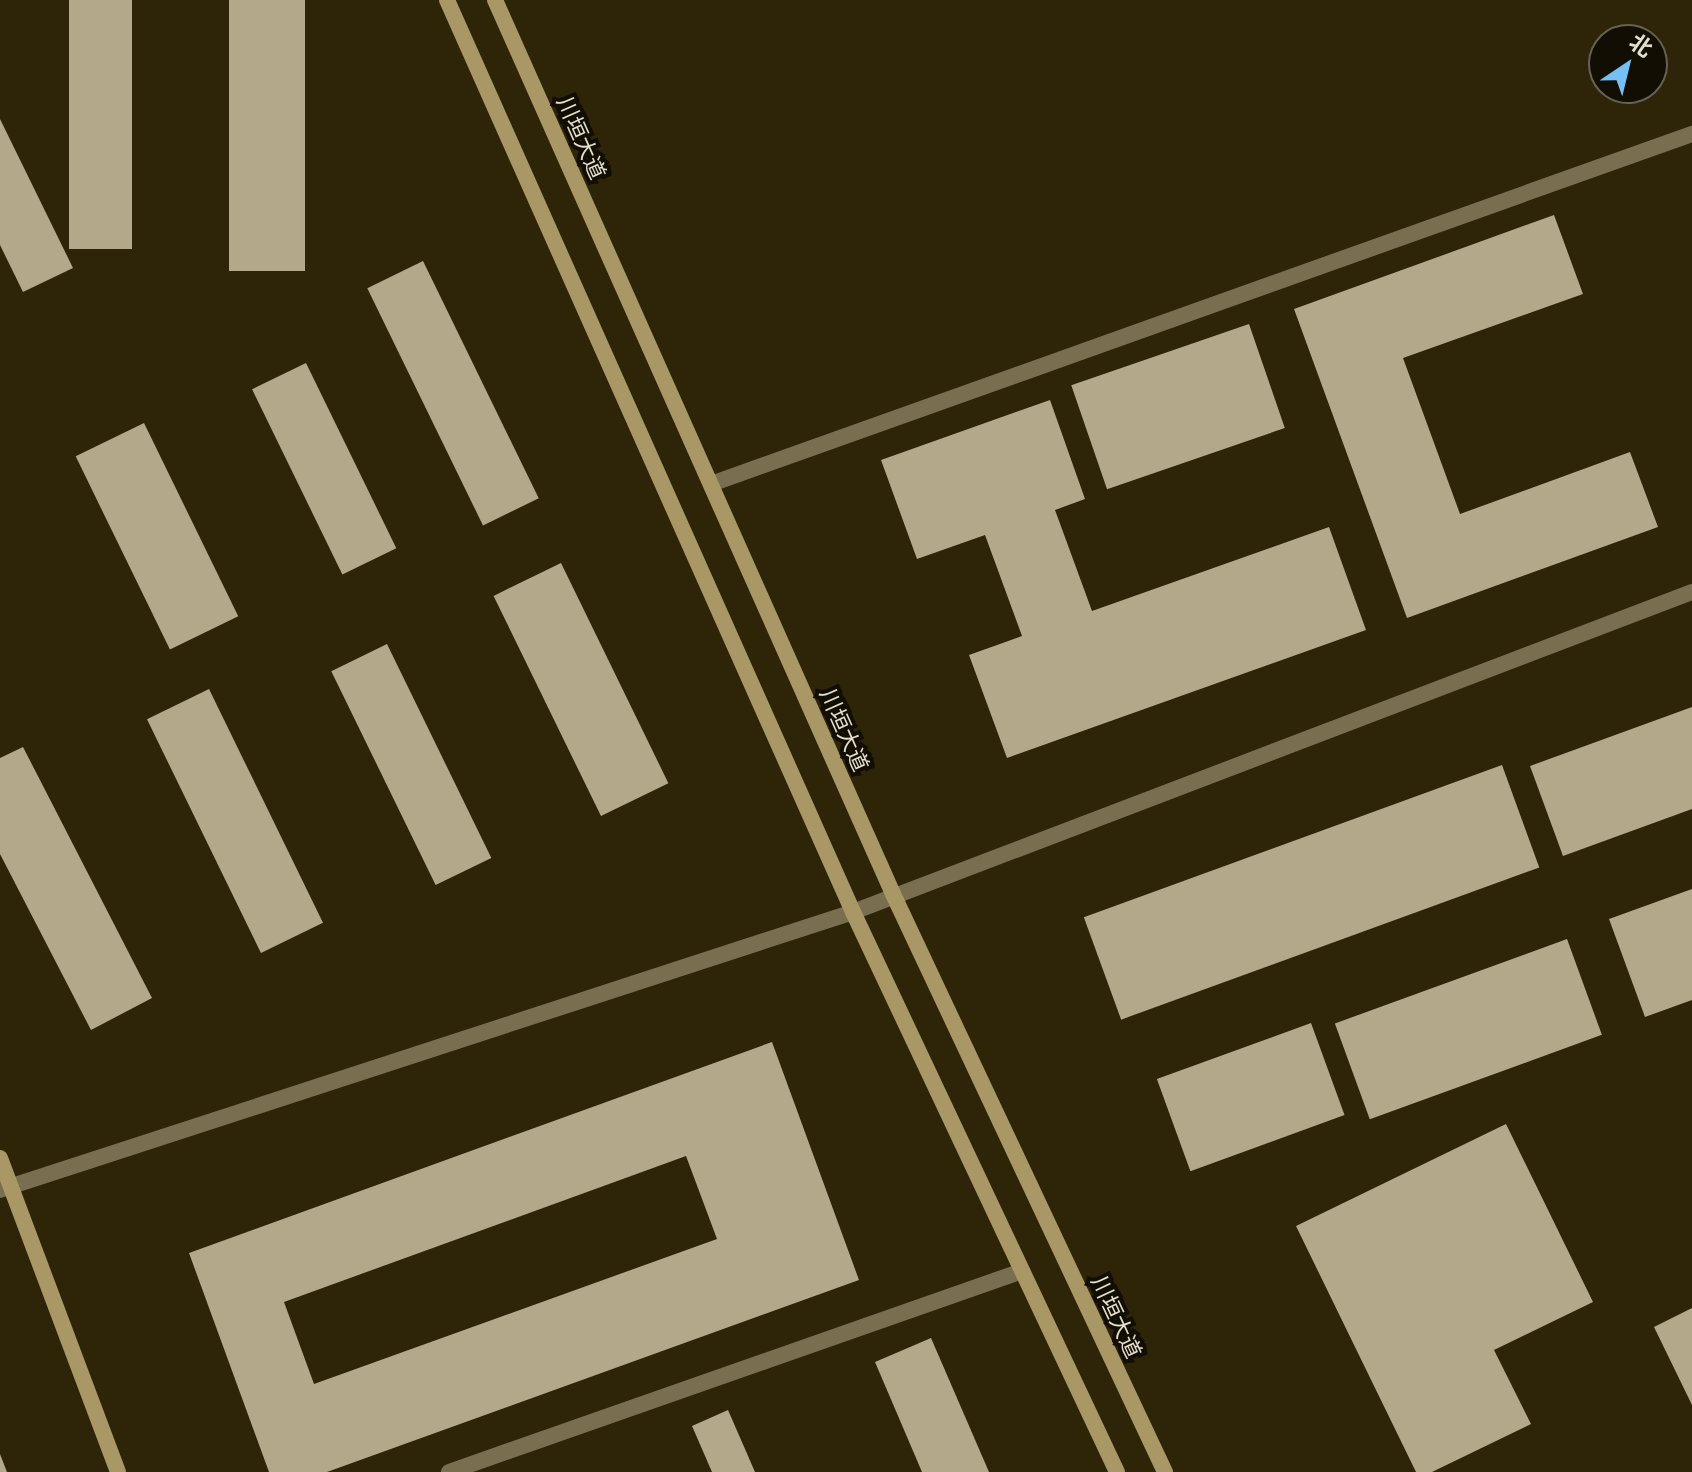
<!DOCTYPE html>
<meta charset="utf-8">
<style>
body{margin:0}
#map{position:relative;width:1692px;height:1472px;overflow:hidden;background:#2e2408;font-family:Montserrat,"Noto Sans SC",sans-serif}
div>[style]{position:absolute}
.building>*{inset:0;background:#b3a88a;transform-origin:0 0}
.street>*{height:16px;margin:-8px;padding:0 8px;transform-origin:8px;border-radius:8px;background:#796e50}
.secondary>*{height:16px;margin:-8px;padding:0 8px;transform-origin:8px;border-radius:8px;background:#a99866}
span{translate:-50% -50%;white-space:nowrap;text-align:center;line-height:1.15;-webkit-text-stroke:8px #120e04;paint-order:stroke}
.street-label{font-size:22px;color:#e3dece}
.north{position:absolute;left:1588px;top:24px;width:80px;height:80px;box-sizing:border-box;background:#120e04;border:2px solid #666155;border-radius:50%;rotate:35deg;font-size:22px;font-weight:700;line-height:32px;text-align:center;color:#e3dece}
.north::after{content:'';display:block;margin:auto;width:28px;height:36px;background:#75c0f6;clip-path:polygon(50% 0,100% 100%,50% 72%,0 100%)}
</style>
<div id="map">
<div class="building">
<i style="left:69px;top:0;width:63px;height:249px"></i>
<i style="left:229px;top:0;width:76px;height:271px"></i>
<i style="clip-path:polygon(0 119px,73px 268px,23px 292px,0 245px)"></i>
<i style="clip-path:polygon(1554px 215px,1583px 294px,1403px 358px,1460px 514px,1630px 452px,1658px 527px,1407px 618px,1294px 309px)"></i>
<i style="left:423px;top:261px;width:264px;height:62px;rotate:64deg"></i>
<i style="left:1249px;top:324px;width:110px;height:188px;rotate:71deg"></i>
<i style="left:306px;top:363px;width:206px;height:60px;rotate:64deg"></i>
<i style="clip-path:polygon(1050px 400px,1085px 499px,1055px 510px,1092px 611px,1329px 527px,1366px 630px,1007px 758px,969px 655px,1022px 636px,985px 535px,917px 559px,881px 460px)"></i>
<i style="left:144px;top:423px;width:215px;height:76px;rotate:64deg"></i>
<i style="left:561px;top:563px;width:245px;height:75px;rotate:64deg"></i>
<i style="left:387px;top:644px;width:238px;height:62px;rotate:64deg"></i>
<i style="left:209px;top:689px;width:260px;height:69px;rotate:64deg"></i>
<i style="clip-path:polygon(1692px 707px,1692px 809px,1563px 856px,1530px 766px)"></i>
<i style="clip-path:polygon(23px 747px,152px 998px,91px 1030px,0 854px,0 758px)"></i>
<i style="left:1502px;top:765px;width:109px;height:445px;rotate:70deg"></i>
<i style="clip-path:polygon(1692px 889px,1692px 1000px,1645px 1017px,1609px 919px)"></i>
<i style="left:1567px;top:939px;width:102px;height:247px;rotate:70deg"></i>
<i style="left:1311px;top:1023px;width:98px;height:164px;rotate:70deg"></i>
<i style="clip-path:polygon(evenodd,772px 1042px,859px 1280px,327px 1472px,269px 1472px,189px 1253px,772px 1042px,686px 1156px,717px 1239px,314px 1384px,284px 1302px,686px 1156px)"></i>
<i style="clip-path:polygon(1506px 1124px,1593px 1302px,1494px 1350px,1531px 1424px,1432px 1472px,1416px 1472px,1296px 1226px)"></i>
<i style="clip-path:polygon(1692px 1308px,1692px 1405px,1654px 1327px)"></i>
<i style="clip-path:polygon(931px 1338px,989px 1472px,922px 1472px,875px 1362px)"></i>
<i style="clip-path:polygon(728px 1410px,755px 1472px,712px 1472px,692px 1426px)"></i>
<i style="clip-path:polygon(0 1454px,7px 1472px,0 1472px)"></i>
</div>
<div class="street">
<i style="left:711px;top:484px;width:1042px;rotate:-19.64deg"></i>
<i style="left:0;top:1190px;width:897px;rotate:-18.05deg"></i>
<i style="left:853px;top:912px;width:898px;rotate:-20.88deg"></i>
<i style="left:449px;top:1472px;width:607px;rotate:-19.33deg"></i>
</div>
<div class="secondary">
<i style="left:447px;top:0;width:998px;rotate:66deg"></i>
<i style="left:853px;top:912px;width:619px;rotate:64.76deg"></i>
<i style="left:495px;top:0;width:979px;rotate:66deg"></i>
<i style="left:893px;top:894px;width:639px;rotate:64.8deg"></i>
<i style="left:0;top:1158px;width:335px;rotate:69.4deg"></i>
</div>
<div class="street-label">
<span style="left:581px;top:138px;rotate:66deg">川垣大道</span>
<span style="left:844px;top:730px;rotate:66deg">川垣大道</span>
<span style="left:1116px;top:1317px;rotate:65deg">川垣大道</span>
</div>
<div class="north">北</div>
</div>
